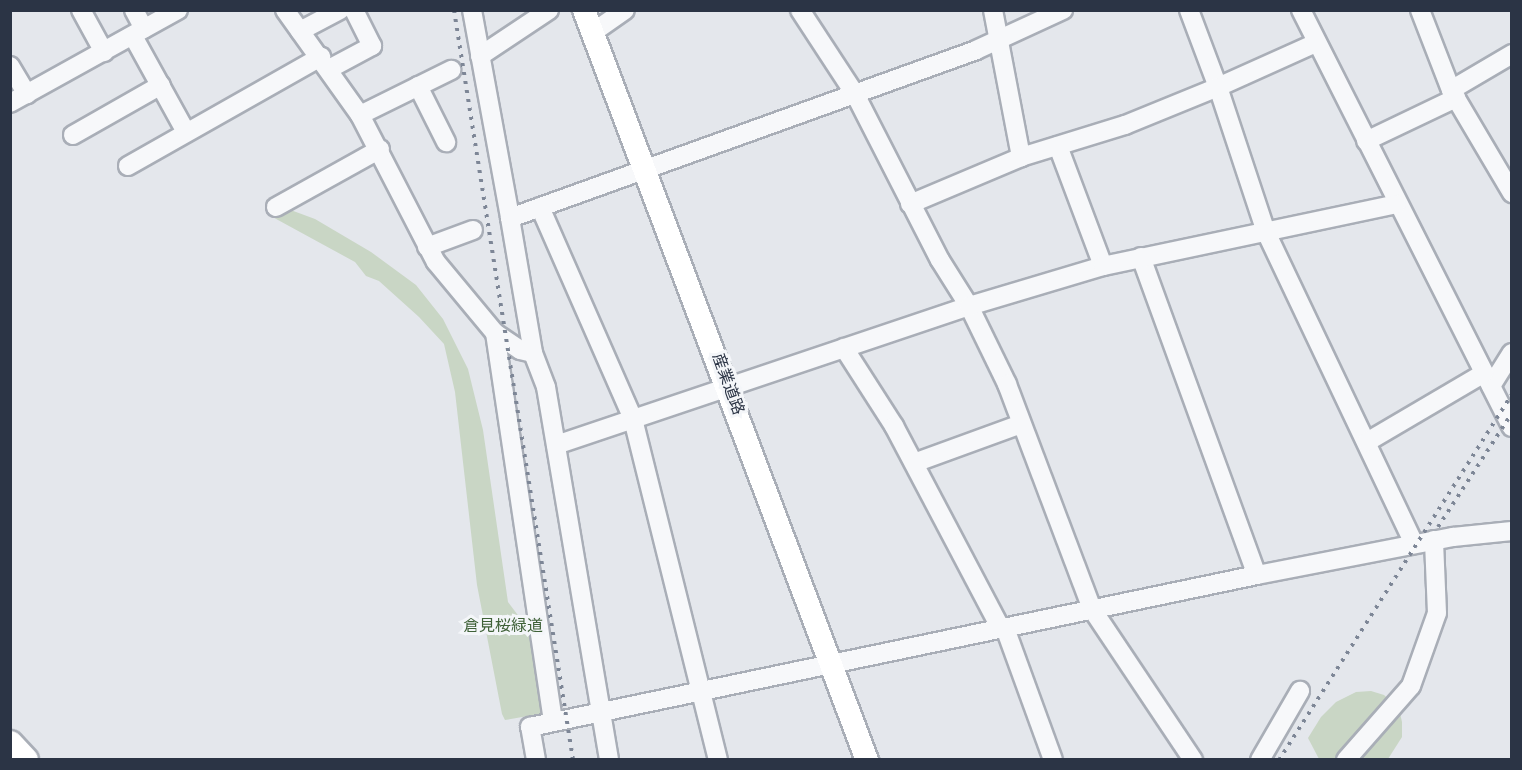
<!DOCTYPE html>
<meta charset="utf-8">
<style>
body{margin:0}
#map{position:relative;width:1522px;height:770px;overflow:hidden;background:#e4e7ec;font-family:"DM Sans","Noto Sans JP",sans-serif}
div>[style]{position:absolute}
.green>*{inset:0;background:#c9d6c5}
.roads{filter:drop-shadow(2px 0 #a9aeb7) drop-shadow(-2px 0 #a9aeb7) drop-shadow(0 2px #a9aeb7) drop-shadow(0 -2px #a9aeb7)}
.minor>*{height:18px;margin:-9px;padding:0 9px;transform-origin:9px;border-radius:9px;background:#f7f8fa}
.major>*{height:22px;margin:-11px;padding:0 11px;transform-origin:11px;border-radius:11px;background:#fff}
.highway>*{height:26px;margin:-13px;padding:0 13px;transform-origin:13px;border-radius:13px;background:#fff}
.rail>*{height:4px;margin-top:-2px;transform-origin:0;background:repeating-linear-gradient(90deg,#7d8696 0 3px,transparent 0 9px)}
span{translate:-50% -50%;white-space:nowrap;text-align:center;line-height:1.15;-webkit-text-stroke:6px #f4f6f9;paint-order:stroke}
.street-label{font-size:16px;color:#2b3445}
.park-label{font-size:16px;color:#3f6138}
.frame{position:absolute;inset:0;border:12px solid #2b3445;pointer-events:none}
</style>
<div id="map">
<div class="green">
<i style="clip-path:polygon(269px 202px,315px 219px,371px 252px,416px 285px,443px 319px,468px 369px,483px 430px,508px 602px,523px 622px,533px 619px,545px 713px,505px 720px,502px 714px,477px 585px,455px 392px,444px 344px,419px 317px,379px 281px,366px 276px,355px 262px,267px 214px)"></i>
<i style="clip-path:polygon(1371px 691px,1384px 695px,1399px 709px,1402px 722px,1402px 737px,1388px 759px,1319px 759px,1308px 738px,1321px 717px,1336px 702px,1356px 692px)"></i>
</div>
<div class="roads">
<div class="minor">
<i style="left:81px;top:10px;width:48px;rotate:61.3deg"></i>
<i style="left:134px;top:10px;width:21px;rotate:62deg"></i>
<i style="left:285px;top:10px;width:129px;rotate:54.5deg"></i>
<i style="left:360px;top:115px;width:165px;rotate:62.7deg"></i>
<i style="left:436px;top:262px;width:92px;rotate:50.3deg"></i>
<i style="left:495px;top:333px;width:30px;rotate:34deg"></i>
<i style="left:520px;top:350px;width:13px;rotate:13deg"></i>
<i style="left:472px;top:10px;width:211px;rotate:79.6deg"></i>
<i style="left:510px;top:218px;width:495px;rotate:-19.8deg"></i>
<i style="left:976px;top:50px;width:96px;rotate:-24.7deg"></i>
<i style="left:800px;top:10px;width:100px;rotate:56.8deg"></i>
<i style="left:855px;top:94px;width:186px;rotate:62.9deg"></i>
<i style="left:940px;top:260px;width:54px;rotate:57.8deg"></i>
<i style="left:969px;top:306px;width:87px;rotate:64deg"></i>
<i style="left:1007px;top:384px;width:241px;rotate:69.3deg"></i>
<i style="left:1092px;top:609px;width:182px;rotate:56.2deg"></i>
<i style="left:993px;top:10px;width:150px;rotate:79.2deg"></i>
<i style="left:1189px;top:10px;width:82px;rotate:69.4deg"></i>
<i style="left:1218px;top:87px;width:107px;rotate:-24.2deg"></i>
<i style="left:1301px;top:10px;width:467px;rotate:63.2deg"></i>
<i style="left:1420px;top:10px;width:86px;rotate:68.8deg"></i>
<i style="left:1451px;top:90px;width:120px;rotate:59.4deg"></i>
<i style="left:300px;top:31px;width:45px;rotate:-27.7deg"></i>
<i style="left:592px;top:33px;width:40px;rotate:-34.9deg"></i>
<i style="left:133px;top:36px;width:110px;rotate:61.1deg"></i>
<i style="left:480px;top:56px;width:83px;rotate:-33.7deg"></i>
<i style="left:10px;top:66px;width:33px;rotate:59deg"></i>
<i style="left:329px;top:69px;width:49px;rotate:-28.1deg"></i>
<i style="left:372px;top:46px;width:40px;rotate:-116.6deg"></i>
<i style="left:418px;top:86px;width:63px;rotate:63.4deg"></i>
<i style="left:1451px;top:90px;width:71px;rotate:-30.5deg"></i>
<i style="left:10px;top:103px;width:192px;rotate:-29deg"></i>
<i style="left:360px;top:115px;width:102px;rotate:-26.3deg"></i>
<i style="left:73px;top:135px;width:101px;rotate:-29.6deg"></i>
<i style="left:1366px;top:141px;width:100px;rotate:-25.5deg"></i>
<i style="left:1058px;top:146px;width:128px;rotate:69.4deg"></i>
<i style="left:128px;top:166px;width:222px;rotate:-29.5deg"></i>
<i style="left:910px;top:204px;width:121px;rotate:-22.9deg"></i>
<i style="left:1021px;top:157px;width:109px;rotate:-17.1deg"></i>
<i style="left:1125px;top:125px;width:100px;rotate:-22.2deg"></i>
<i style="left:1218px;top:87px;width:153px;rotate:71.7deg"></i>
<i style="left:1266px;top:232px;width:345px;rotate:64.6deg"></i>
<i style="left:276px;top:207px;width:119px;rotate:-29.1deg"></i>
<i style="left:540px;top:207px;width:232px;rotate:66.3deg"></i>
<i style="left:633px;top:419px;width:351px;rotate:76deg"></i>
<i style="left:510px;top:218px;width:137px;rotate:80.3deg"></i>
<i style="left:533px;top:353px;width:36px;rotate:69deg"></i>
<i style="left:546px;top:387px;width:378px;rotate:80.4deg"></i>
<i style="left:427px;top:247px;width:49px;rotate:-20.3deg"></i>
<i style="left:1141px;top:257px;width:338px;rotate:70deg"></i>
<i style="left:495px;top:333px;width:393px;rotate:81.5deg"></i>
<i style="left:844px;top:348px;width:93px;rotate:57.3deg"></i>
<i style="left:894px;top:426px;width:229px;rotate:62.2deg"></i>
<i style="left:1491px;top:386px;width:39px;rotate:-58deg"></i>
<i style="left:1367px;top:442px;width:136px;rotate:-30.5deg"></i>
<i style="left:556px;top:445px;width:436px;rotate:-18.6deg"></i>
<i style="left:969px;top:306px;width:140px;rotate:-16.6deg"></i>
<i style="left:1103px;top:266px;width:300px;rotate:-11.9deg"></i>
<i style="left:914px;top:463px;width:114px;rotate:-20deg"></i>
<i style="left:1005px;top:628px;width:140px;rotate:70deg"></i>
<i style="left:536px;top:760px;width:34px;rotate:-100deg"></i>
<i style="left:530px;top:727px;width:743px;rotate:-11.81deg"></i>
<i style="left:1257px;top:575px;width:200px;rotate:-11deg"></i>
<i style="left:1453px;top:537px;width:59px;rotate:-5.8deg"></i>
<i style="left:1260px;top:760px;width:80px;rotate:-59.9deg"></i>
<i style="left:1346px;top:760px;width:98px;rotate:-48.7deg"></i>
<i style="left:1411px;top:686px;width:77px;rotate:-70.4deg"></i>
<i style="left:1437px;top:613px;width:73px;rotate:-92.4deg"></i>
</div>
<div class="major">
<i style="left:584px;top:10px;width:802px;rotate:69.33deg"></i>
</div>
<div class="highway">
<i style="left:10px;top:744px;width:22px;rotate:47deg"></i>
</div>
</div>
<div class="rail">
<i style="left:454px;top:10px;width:759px;rotate:80.98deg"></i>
<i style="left:1438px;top:527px;width:136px;rotate:-57deg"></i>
<i style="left:1279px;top:760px;width:434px;rotate:-57.5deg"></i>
</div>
<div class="street-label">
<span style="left:728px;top:384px;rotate:70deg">産業道路</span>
</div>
<div class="park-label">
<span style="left:503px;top:626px">倉見桜緑道</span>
</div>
<div class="frame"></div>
</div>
